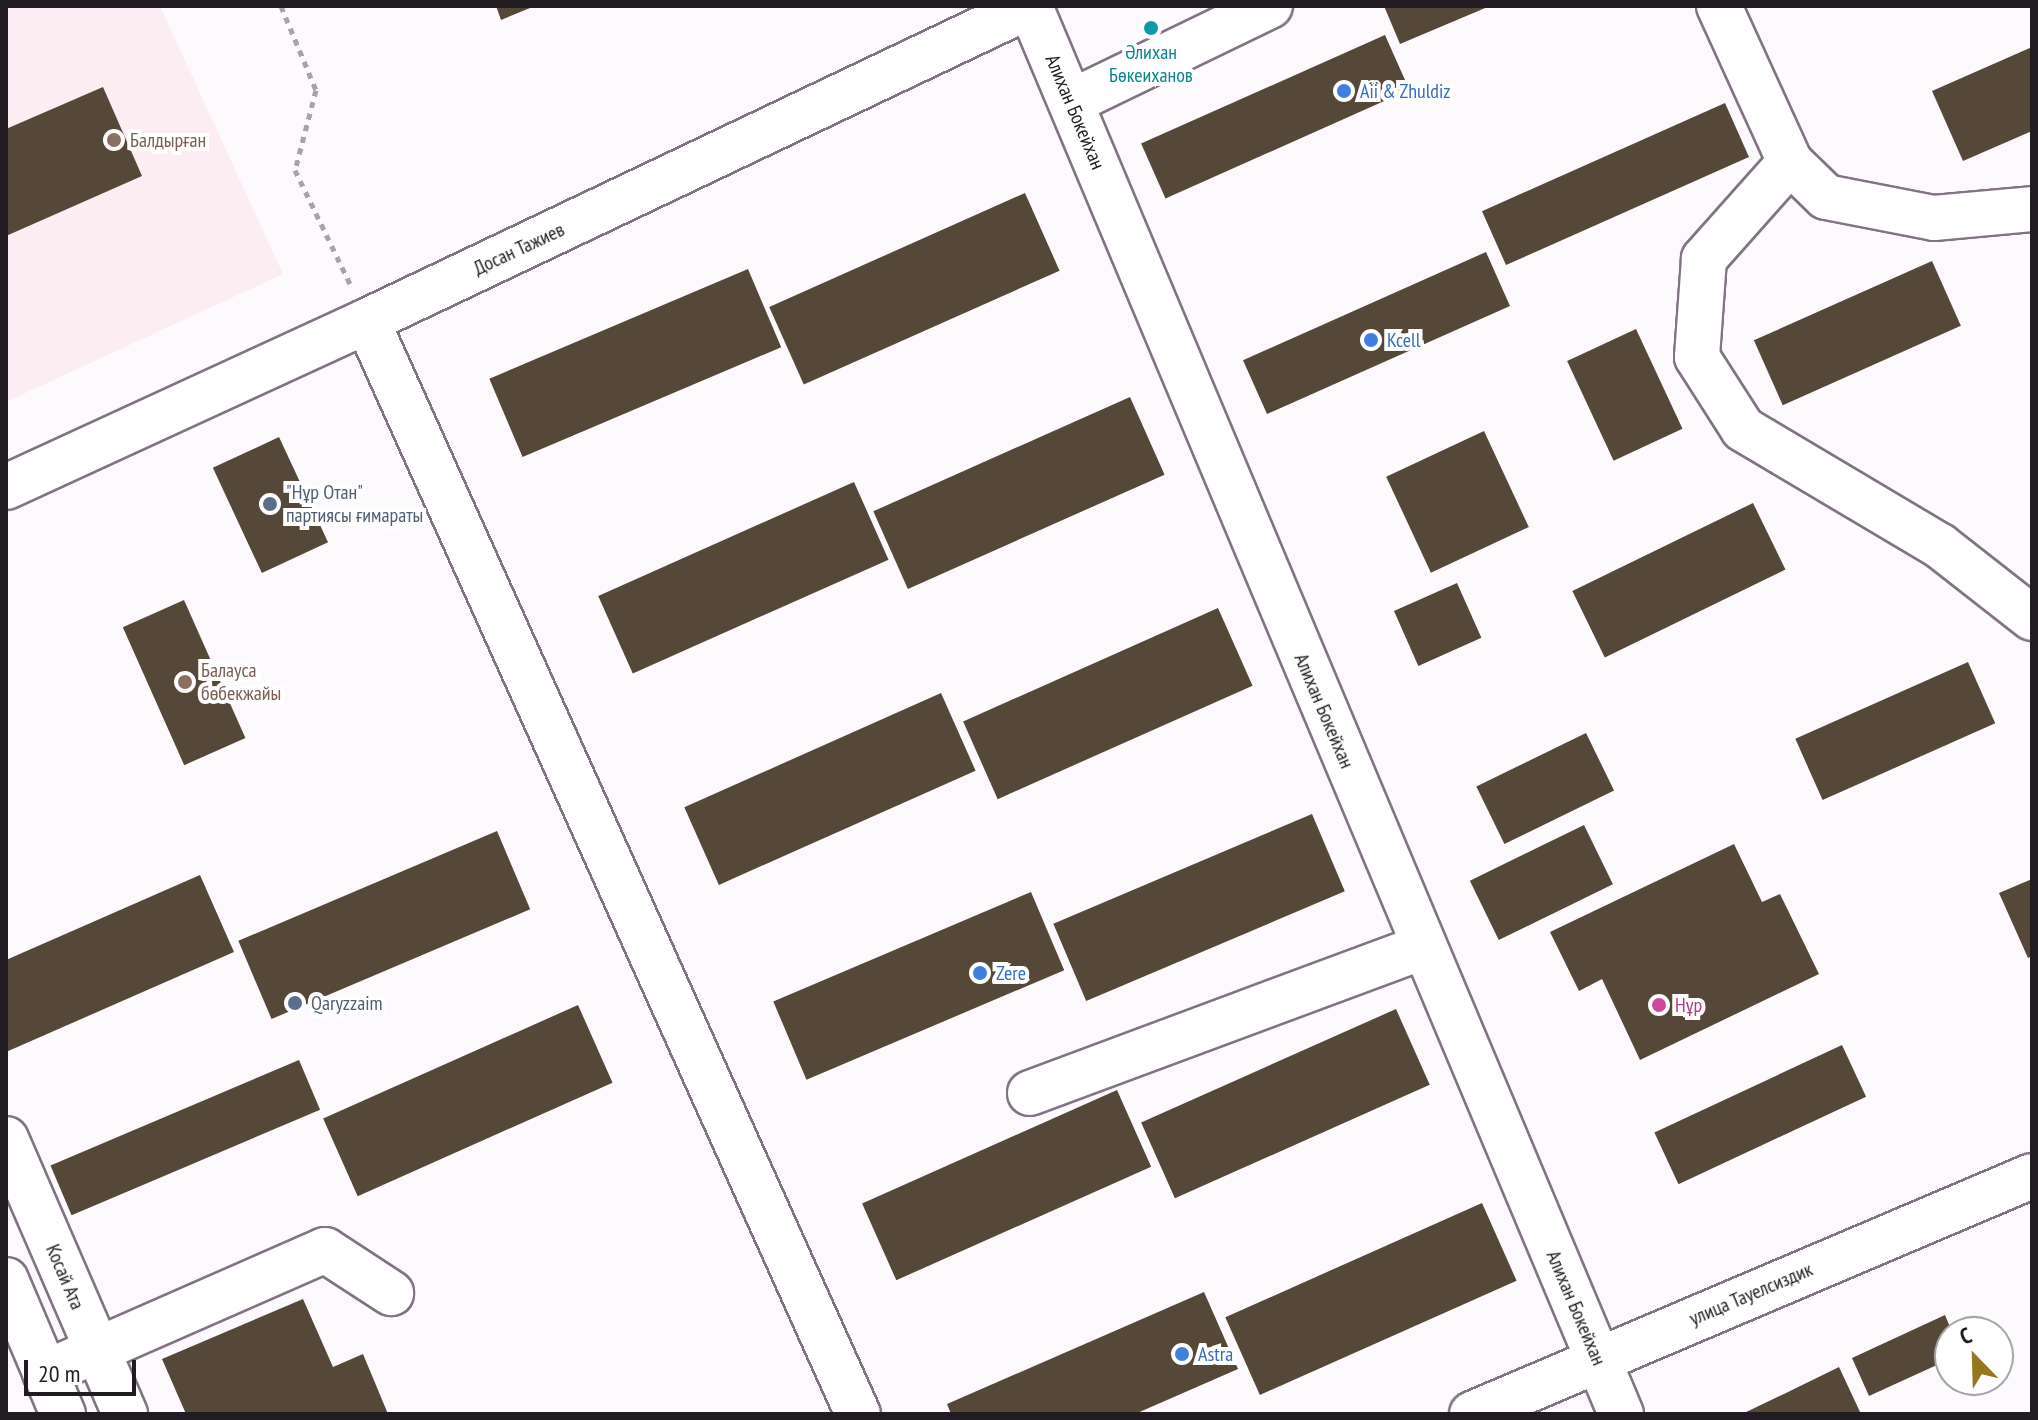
<!DOCTYPE html>
<meta charset="utf-8">
<style>
body{margin:0}
#map{position:relative;width:2038px;height:1420px;overflow:hidden;background:#fdfafe;font-family:"PT Sans Narrow",sans-serif}
div>[style]{position:absolute}
.education>*{inset:0;background:#fcedf2}
.building>*{inset:0;background:#564839;transform-origin:0 0}
.path>*{height:5px;margin-top:-2.5px;transform-origin:0;background:repeating-linear-gradient(90deg,#a8a3a9 0 6px,transparent 0 12px)}
.roads{filter:drop-shadow(2px 0 #827384) drop-shadow(-2px 0 #827384) drop-shadow(0 2px #827384) drop-shadow(0 -2px #827384)}
.minor>*{height:44px;margin:-22px;padding:0 22px;transform-origin:22px;border-radius:22px;background:#fff}
.dots>*{width:22px;height:22px;translate:-50% -50%;box-sizing:border-box;border:4px solid #fff;border-radius:50%}
span{translate:-50% -50%;white-space:nowrap;text-align:center;line-height:1.15;-webkit-text-stroke:8px #fff;paint-order:stroke}
.culture-label{font-size:20px;color:#0d838f}
.shop-label{font-size:20px;color:#366cbe}
.left{translate:0 -50%;text-align:left}
.street-label{font-size:20px;color:#211b22}
.education-label{font-size:20px;color:#785e54}
.service-label{font-size:20px;color:#4e5e75}
.hotel-label{font-size:20px;color:#b23c85}
.frame{position:absolute;inset:0;border:8px solid #211b22;pointer-events:none}
.north{position:absolute;left:1934px;top:1316px;width:80px;height:80px;box-sizing:border-box;background:#fff;border:2px solid #a6a4a7;border-radius:50%;rotate:337deg;font-size:22px;font-weight:700;line-height:32px;text-align:center;color:#211b22}
.north::after{content:'';display:block;margin:auto;width:28px;height:36px;background:#97761f;clip-path:polygon(50% 0,100% 100%,50% 72%,0 100%)}
.scale{position:absolute;left:24px;top:1360px;width:112px;height:36px;box-sizing:border-box;border:4px solid #211b22;border-top:0;padding-left:10px;font-size:24px;line-height:28px;white-space:nowrap;color:#211b22;-webkit-text-stroke:6px #fff;paint-order:stroke}
</style>
<div id="map">
<div class="education">
<i style="clip-path:polygon(6px 6px,160px 6px,283px 274px,6px 402px)"></i>
</div>
<div class="building">
<i style="clip-path:polygon(496px 6px,535px 6px,501px 20px)"></i>
<i style="clip-path:polygon(1384px 6px,1490px 6px,1400px 44px)"></i>
<i style="left:1385px;top:35px;width:60px;height:267px;rotate:66deg"></i>
<i style="clip-path:polygon(2032px 47px,2032px 131px,1963px 161px,1932px 91px)"></i>
<i style="clip-path:polygon(103px 87px,142px 176px,6px 236px,6px 129px)"></i>
<i style="left:1725px;top:103px;width:59px;height:266px;rotate:66deg"></i>
<i style="left:1025px;top:193px;width:85px;height:280px;rotate:66deg"></i>
<i style="left:1486px;top:252px;width:59px;height:266px;rotate:66deg"></i>
<i style="left:1932px;top:261px;width:71px;height:195px;rotate:66deg"></i>
<i style="left:748px;top:269px;width:85px;height:281px;rotate:67deg"></i>
<i style="left:1636px;top:329px;width:110px;height:76px;rotate:65deg"></i>
<i style="left:1130px;top:397px;width:85px;height:281px;rotate:66deg"></i>
<i style="left:1484px;top:431px;width:106px;height:108px;rotate:65deg"></i>
<i style="left:279px;top:437px;width:116px;height:73px;rotate:65deg"></i>
<i style="left:854px;top:482px;width:85px;height:280px;rotate:66deg"></i>
<i style="left:1753px;top:503px;width:74px;height:201px;rotate:64deg"></i>
<i style="left:1457px;top:583px;width:60px;height:69px;rotate:66deg"></i>
<i style="left:184px;top:600px;width:151px;height:67px;rotate:66deg"></i>
<i style="left:1218px;top:608px;width:85px;height:279px;rotate:66deg"></i>
<i style="left:1968px;top:662px;width:67px;height:189px;rotate:66deg"></i>
<i style="left:941px;top:693px;width:85px;height:281px;rotate:66deg"></i>
<i style="left:1586px;top:733px;width:64px;height:122px;rotate:64deg"></i>
<i style="left:1312px;top:814px;width:84px;height:281px;rotate:67deg"></i>
<i style="left:1584px;top:825px;width:66px;height:127px;rotate:64deg"></i>
<i style="left:497px;top:831px;width:85px;height:281px;rotate:67deg"></i>
<i style="clip-path:polygon(1734px 844px,1762px 902px,1780px 894px,1819px 974px,1640px 1060px,1602px 979px,1579px 991px,1550px 932px)"></i>
<i style="clip-path:polygon(200px 875px,234px 952px,6px 1052px,6px 960px)"></i>
<i style="clip-path:polygon(2032px 879px,2032px 956px,2028px 958px,1999px 893px)"></i>
<i style="left:1031px;top:892px;width:85px;height:280px;rotate:67deg"></i>
<i style="left:578px;top:1005px;width:85px;height:279px;rotate:66deg"></i>
<i style="left:1396px;top:1009px;width:83px;height:279px;rotate:66deg"></i>
<i style="left:1842px;top:1045px;width:57px;height:207px;rotate:65deg"></i>
<i style="left:299px;top:1060px;width:54px;height:270px;rotate:67deg"></i>
<i style="left:1117px;top:1090px;width:84px;height:279px;rotate:66deg"></i>
<i style="left:1482px;top:1203px;width:85px;height:281px;rotate:66deg"></i>
<i style="clip-path:polygon(1204px 1292px,1238px 1369px,1135px 1414px,951px 1414px,947px 1404px)"></i>
<i style="clip-path:polygon(303px 1299px,333px 1367px,363px 1354px,388px 1414px,186px 1414px,162px 1359px)"></i>
<i style="clip-path:polygon(1945px 1315px,1952px 1332px,1950px 1359px,1869px 1396px,1852px 1358px)"></i>
<i style="clip-path:polygon(1839px 1367px,1861px 1414px,1742px 1414px,1786px 1393px)"></i>
</div>
<div class="path">
<i style="left:281px;top:6px;width:91px;rotate:67.4deg"></i>
<i style="left:316px;top:90px;width:83px;rotate:104.7deg"></i>
<i style="left:295px;top:170px;width:127px;rotate:64.2deg"></i>
</div>
<div class="roads">
<div class="minor">
<i style="left:1719px;top:6px;width:171px;rotate:65.5deg"></i>
<i style="left:1790px;top:162px;width:50px;rotate:44.2deg"></i>
<i style="left:1826px;top:197px;width:110px;rotate:11deg"></i>
<i style="left:1934px;top:218px;width:98px;rotate:-5.2deg"></i>
<i style="left:1071px;top:102px;width:221px;rotate:-25.8deg"></i>
<i style="left:1790px;top:162px;width:130px;rotate:131.6deg"></i>
<i style="left:1704px;top:259px;width:98px;rotate:94.1deg"></i>
<i style="left:1697px;top:357px;width:85px;rotate:57.4deg"></i>
<i style="left:1743px;top:429px;width:229px;rotate:30.7deg"></i>
<i style="left:1940px;top:546px;width:117px;rotate:38deg"></i>
<i style="left:367px;top:321px;width:1198px;rotate:65.81deg"></i>
<i style="left:6px;top:487px;width:397px;rotate:-24.7deg"></i>
<i style="left:367px;top:321px;width:734px;rotate:-25.41deg"></i>
<i style="left:1030px;top:6px;width:1527px;rotate:67.23deg"></i>
<i style="left:1030px;top:1093px;width:418px;rotate:-20.4deg"></i>
<i style="left:6px;top:1139px;width:300px;rotate:66.6deg"></i>
<i style="left:6px;top:1280px;width:146px;rotate:67deg"></i>
<i style="left:45px;top:1373px;width:306px;rotate:-23.7deg"></i>
<i style="left:325px;top:1250px;width:79px;rotate:33.1deg"></i>
<i style="left:1472px;top:1414px;width:608px;rotate:-23.03deg"></i>
</div>
</div>
<div class="dots">
<i style="left:1151px;top:28px;background:#0f9aa8"></i>
<i style="left:1344px;top:91px;background:#3f7fe0"></i>
<i style="left:114px;top:140px;background:#8d6e63"></i>
<i style="left:1371px;top:340px;background:#3f7fe0"></i>
<i style="left:270px;top:504px;background:#5c6f8a"></i>
<i style="left:185px;top:682px;background:#8d6e63"></i>
<i style="left:980px;top:973px;background:#3f7fe0"></i>
<i style="left:295px;top:1003px;background:#5c6f8a"></i>
<i style="left:1659px;top:1005px;background:#d1479c"></i>
<i style="left:1182px;top:1354px;background:#3f7fe0"></i>
</div>
<div class="culture-label">
<span style="left:1151px;top:64px">Әлихан<br>Бөкеиханов</span>
</div>
<div class="shop-label">
<span class="left" style="left:1360px;top:91px">Aii &amp; Zhuldiz</span>
<span class="left" style="left:1387px;top:340px">Kcell</span>
<span class="left" style="left:996px;top:973px">Zere</span>
<span class="left" style="left:1198px;top:1354px">Astra</span>
</div>
<div class="street-label">
<span style="left:1075px;top:112px;rotate:67deg">Алихан Бокейхан</span>
<span style="left:519px;top:249px;rotate:-25deg">Досан Тажиев</span>
<span style="left:1324px;top:711px;rotate:67deg">Алихан Бокейхан</span>
<span style="left:65px;top:1277px;rotate:67deg">Косай Ата</span>
<span style="left:1751px;top:1294px;rotate:-23deg">улица Тауелсиздик</span>
<span style="left:1576px;top:1308px;rotate:67deg">Алихан Бокейхан</span>
</div>
<div class="education-label">
<span class="left" style="left:130px;top:140px">Балдырған</span>
<span class="left" style="left:201px;top:682px">Балауса<br>бөбекжайы</span>
</div>
<div class="service-label">
<span class="left" style="left:286px;top:504px">"Нұр Отан"<br>партиясы ғимараты</span>
<span class="left" style="left:311px;top:1003px">Qaryzzaim</span>
</div>
<div class="hotel-label">
<span class="left" style="left:1675px;top:1005px">Нұр</span>
</div>
<div class="frame"></div>
<div class="north">С</div>
<div class="scale">20 m</div>
</div>
